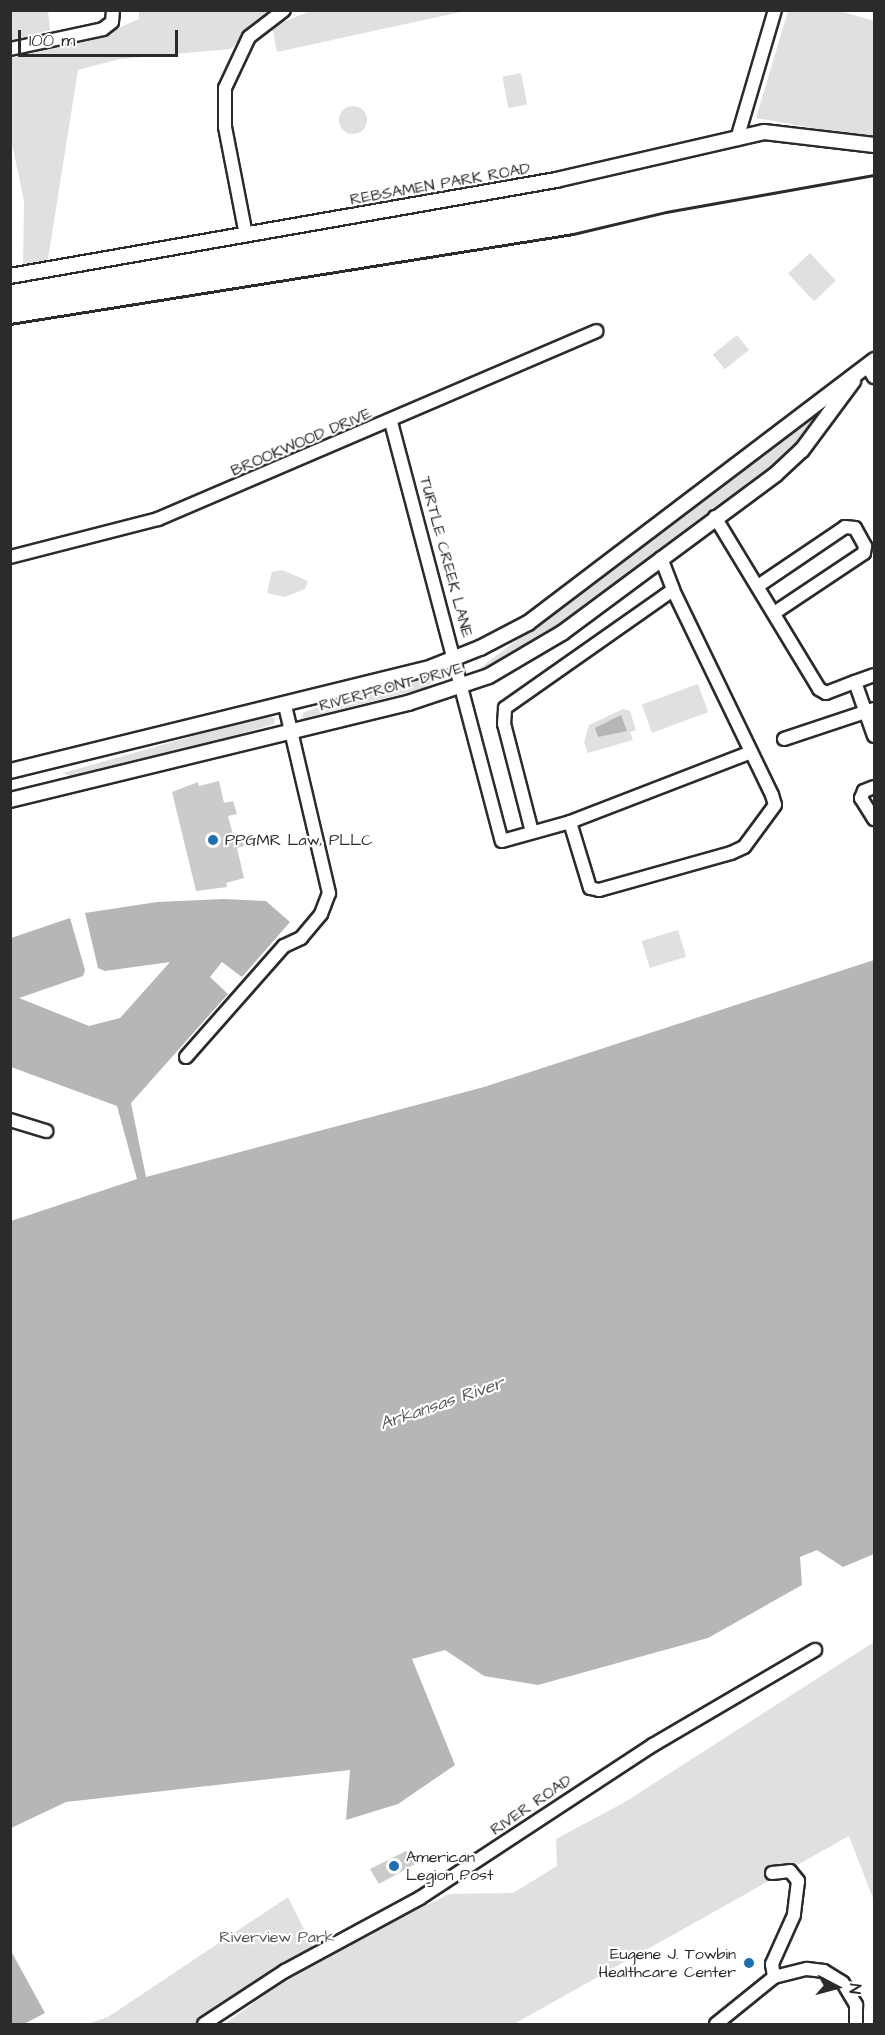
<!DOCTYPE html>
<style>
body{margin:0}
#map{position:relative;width:885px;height:2035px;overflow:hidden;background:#fff;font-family:"Architects Daughter",sans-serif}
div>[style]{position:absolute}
.green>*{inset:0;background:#e0e0e0;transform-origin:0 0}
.round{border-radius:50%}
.water>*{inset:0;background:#b6b6b6}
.building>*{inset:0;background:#cbcbcb}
.roads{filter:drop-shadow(2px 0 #2b2b2b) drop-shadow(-2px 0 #2b2b2b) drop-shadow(0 2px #2b2b2b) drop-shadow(0 -2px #2b2b2b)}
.minor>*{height:12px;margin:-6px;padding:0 6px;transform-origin:6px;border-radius:6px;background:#fff}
.tertiary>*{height:14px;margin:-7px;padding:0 7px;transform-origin:7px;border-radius:7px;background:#fff}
.rail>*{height:3px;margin:-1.5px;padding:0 1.5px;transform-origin:1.5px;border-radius:1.5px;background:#2b2b2b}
.dots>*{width:16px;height:16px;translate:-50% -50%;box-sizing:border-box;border:3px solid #fff;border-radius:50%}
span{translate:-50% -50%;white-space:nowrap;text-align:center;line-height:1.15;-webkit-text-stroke:4.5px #fff;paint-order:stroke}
.street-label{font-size:16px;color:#2b2b2b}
.poi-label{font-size:16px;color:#2b2b2b}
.left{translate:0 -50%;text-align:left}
.right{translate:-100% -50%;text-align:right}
.park-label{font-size:16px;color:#585858}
.water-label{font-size:18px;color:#5c5c5c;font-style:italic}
.frame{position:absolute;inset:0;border:12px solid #2b2b2b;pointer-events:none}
.north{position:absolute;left:807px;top:1957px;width:60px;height:60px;-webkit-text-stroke:4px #fff;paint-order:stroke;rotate:96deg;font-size:16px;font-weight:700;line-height:24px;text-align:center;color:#2b2b2b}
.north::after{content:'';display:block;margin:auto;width:21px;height:27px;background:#2b2b2b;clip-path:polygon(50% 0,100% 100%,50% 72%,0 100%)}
.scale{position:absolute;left:18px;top:30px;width:160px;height:27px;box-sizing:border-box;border:3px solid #2b2b2b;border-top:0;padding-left:8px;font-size:18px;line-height:21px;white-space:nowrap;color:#2b2b2b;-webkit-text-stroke:4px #fff;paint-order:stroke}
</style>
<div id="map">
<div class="green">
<i style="clip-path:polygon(11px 10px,48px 11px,50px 30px,11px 41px)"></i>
<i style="clip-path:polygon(139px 11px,268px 11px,231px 49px,120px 59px,78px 70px,48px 259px,23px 270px,24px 201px,11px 139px,10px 58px,92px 40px,139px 19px)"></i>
<i style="clip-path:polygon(311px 11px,465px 11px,277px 52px,272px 26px)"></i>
<i style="clip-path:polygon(788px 11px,840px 11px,874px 21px,874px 139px,756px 118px)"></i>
<i style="left:521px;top:73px;width:32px;height:19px;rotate:79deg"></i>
<i class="round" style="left:339px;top:106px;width:28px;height:28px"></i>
<i style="left:810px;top:253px;width:38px;height:30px;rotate:47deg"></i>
<i style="left:737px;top:335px;width:19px;height:31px;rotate:51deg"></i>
<i style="clip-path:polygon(831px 400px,788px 457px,567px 625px,496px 666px,479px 669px)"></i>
<i style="clip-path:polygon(282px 570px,308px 581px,305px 589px,285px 597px,267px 593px,272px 572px)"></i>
<i style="clip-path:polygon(443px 675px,422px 689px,301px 719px,304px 712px,424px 676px)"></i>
<i style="left:698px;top:684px;width:30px;height:60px;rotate:70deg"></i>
<i style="clip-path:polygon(623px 709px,630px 711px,636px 730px,630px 732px,633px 740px,588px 753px,584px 742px,589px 725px)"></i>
<i style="clip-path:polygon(264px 716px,275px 718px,274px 724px,153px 760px,73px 778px,63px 773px)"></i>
<i style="left:678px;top:930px;width:28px;height:38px;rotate:73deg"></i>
<i style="clip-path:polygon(874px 1642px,874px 1901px,849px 1836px,514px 2024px,225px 2024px,305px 1965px,449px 1894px,513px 1893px,557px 1866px,556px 1839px,625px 1802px)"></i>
<i style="clip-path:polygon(288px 1897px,313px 1947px,196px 2024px,88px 2024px,108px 2017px)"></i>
</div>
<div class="water">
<i style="clip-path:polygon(621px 715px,627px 731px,598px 737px,595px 728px)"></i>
<i style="clip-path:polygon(223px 899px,266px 901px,290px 922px,242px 977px,222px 962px,210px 977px,228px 994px,131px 1103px,146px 1177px,484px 1087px,874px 960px,874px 1554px,843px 1567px,817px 1550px,800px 1557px,802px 1585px,708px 1638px,538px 1685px,484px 1676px,445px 1650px,412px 1659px,455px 1765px,398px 1804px,346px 1820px,350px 1770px,66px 1802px,11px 1828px,11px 1221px,137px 1179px,117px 1106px,11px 1067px,11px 938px,70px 918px,85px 970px,83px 976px,19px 998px,89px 1026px,120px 1018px,170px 962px,105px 971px,98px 968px,85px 913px,157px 902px)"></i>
<i style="clip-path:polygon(11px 1951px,45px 2013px,24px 2024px,11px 2024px)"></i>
</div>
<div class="building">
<i style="clip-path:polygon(219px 781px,224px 803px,233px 801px,237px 814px,228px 816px,233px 835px,241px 833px,244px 846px,237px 848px,244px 878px,226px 883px,227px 887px,196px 891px,172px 792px,198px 782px,199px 786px)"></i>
<i style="clip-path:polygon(406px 1851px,417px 1863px,379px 1884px,370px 1869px)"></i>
</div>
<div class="roads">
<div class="minor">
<i style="left:10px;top:49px;width:95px;rotate:-12.1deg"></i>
<i style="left:103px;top:29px;width:11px;rotate:-38deg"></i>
<i style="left:112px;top:22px;width:12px;rotate:-85deg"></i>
<i style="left:737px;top:139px;width:134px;rotate:-73.6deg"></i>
<i style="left:246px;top:235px;width:110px;rotate:-101deg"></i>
<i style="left:225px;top:127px;width:39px;rotate:-90deg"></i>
<i style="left:225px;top:88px;width:56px;rotate:-64.8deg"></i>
<i style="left:249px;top:37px;width:44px;rotate:-37.6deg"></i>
<i style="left:867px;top:366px;width:13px;rotate:58deg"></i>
<i style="left:391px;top:422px;width:433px;rotate:75.2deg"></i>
<i style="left:502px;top:841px;width:71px;rotate:-15.6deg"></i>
<i style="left:715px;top:517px;width:201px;rotate:58.8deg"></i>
<i style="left:819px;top:689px;width:8px;rotate:30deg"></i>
<i style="left:826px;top:693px;width:31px;rotate:-21deg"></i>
<i style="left:855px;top:682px;width:57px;rotate:70.6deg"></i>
<i style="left:10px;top:557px;width:153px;rotate:-14.4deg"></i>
<i style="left:158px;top:519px;width:477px;rotate:-23.2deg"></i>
<i style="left:661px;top:558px;width:34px;rotate:69deg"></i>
<i style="left:673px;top:590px;width:228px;rotate:64.2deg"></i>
<i style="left:772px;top:795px;width:10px;rotate:73deg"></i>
<i style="left:775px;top:805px;width:52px;rotate:126.4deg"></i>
<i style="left:744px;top:847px;width:14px;rotate:155deg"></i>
<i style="left:731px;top:853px;width:137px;rotate:164.3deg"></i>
<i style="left:599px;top:890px;width:9px;rotate:-167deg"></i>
<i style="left:590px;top:888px;width:69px;rotate:-106.9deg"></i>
<i style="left:570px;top:822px;width:194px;rotate:-21.1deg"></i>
<i style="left:758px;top:586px;width:105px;rotate:-34.1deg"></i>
<i style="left:845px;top:527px;width:10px;rotate:6deg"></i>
<i style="left:855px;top:528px;width:21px;rotate:61deg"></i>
<i style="left:865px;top:546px;width:7px;rotate:98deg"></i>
<i style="left:864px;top:553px;width:108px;rotate:146.3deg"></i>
<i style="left:855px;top:682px;width:20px;rotate:-20deg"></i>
<i style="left:784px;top:739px;width:95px;rotate:-18.4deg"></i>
<i style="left:874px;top:787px;width:11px;rotate:158deg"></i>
<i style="left:864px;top:791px;width:8px;rotate:113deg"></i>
<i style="left:861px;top:798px;width:25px;rotate:58deg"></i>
<i style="left:532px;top:832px;width:112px;rotate:-104.5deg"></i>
<i style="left:504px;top:724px;width:16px;rotate:-86deg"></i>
<i style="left:505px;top:708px;width:205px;rotate:-35.1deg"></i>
<i style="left:186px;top:1057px;width:148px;rotate:-48.6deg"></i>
<i style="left:284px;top:946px;width:19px;rotate:-25deg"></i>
<i style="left:301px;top:938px;width:31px;rotate:-50deg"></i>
<i style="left:321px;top:914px;width:22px;rotate:-69deg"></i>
<i style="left:329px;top:893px;width:193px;rotate:-103.2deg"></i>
<i style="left:10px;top:1120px;width:38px;rotate:17deg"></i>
<i style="left:772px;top:1873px;width:18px;rotate:-6deg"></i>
<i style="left:790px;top:1871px;width:13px;rotate:51deg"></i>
<i style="left:798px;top:1881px;width:34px;rotate:97deg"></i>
<i style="left:794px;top:1915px;width:54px;rotate:114.2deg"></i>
<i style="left:772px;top:1964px;width:13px;rotate:81deg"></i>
<i style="left:204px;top:2024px;width:97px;rotate:-33.2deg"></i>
<i style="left:285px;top:1971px;width:153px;rotate:-28.4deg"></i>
<i style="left:420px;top:1898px;width:279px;rotate:-33.3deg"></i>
<i style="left:653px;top:1745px;width:188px;rotate:-30.4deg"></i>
<i style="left:716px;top:2024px;width:75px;rotate:-39deg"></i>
<i style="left:774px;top:1977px;width:34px;rotate:-14deg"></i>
<i style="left:807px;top:1969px;width:17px;rotate:7deg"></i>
<i style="left:824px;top:1971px;width:22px;rotate:32deg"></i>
<i style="left:843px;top:1983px;width:26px;rotate:59deg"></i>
<i style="left:856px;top:2005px;width:19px;rotate:90deg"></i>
</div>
<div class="tertiary">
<i style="left:10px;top:276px;width:554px;rotate:-9.97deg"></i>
<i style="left:556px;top:180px;width:213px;rotate:-13deg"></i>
<i style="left:764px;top:132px;width:111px;rotate:6.7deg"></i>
<i style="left:10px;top:771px;width:435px;rotate:-13.8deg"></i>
<i style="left:432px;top:667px;width:52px;rotate:-21.6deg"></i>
<i style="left:480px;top:648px;width:54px;rotate:-27.5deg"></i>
<i style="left:528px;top:623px;width:435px;rotate:-37.2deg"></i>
<i style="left:10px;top:800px;width:410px;rotate:-13.7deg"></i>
<i style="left:408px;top:703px;width:85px;rotate:-18.4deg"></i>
<i style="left:489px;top:676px;width:85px;rotate:-30.5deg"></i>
<i style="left:562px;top:633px;width:267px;rotate:-36.6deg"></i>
<i style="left:776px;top:474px;width:35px;rotate:-43deg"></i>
<i style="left:802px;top:450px;width:86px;rotate:-53.5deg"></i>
</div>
</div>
<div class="rail">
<i style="left:10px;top:324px;width:570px;rotate:-9.08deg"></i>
<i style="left:573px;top:234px;width:96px;rotate:-13.3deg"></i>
<i style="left:666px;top:212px;width:211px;rotate:-10.1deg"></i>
</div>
<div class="dots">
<i style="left:213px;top:840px;background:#1f6fb2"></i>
<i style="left:394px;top:1866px;background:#1f6fb2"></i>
<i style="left:749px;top:1963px;background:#1f6fb2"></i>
</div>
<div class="street-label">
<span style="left:440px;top:184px;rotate:-10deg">REBSAMEN PARK ROAD</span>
<span style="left:301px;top:442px;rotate:-23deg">BROOKWOOD DRIVE</span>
<span style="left:446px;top:557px;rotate:75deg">TURTLE CREEK LANE</span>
<span style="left:391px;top:687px;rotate:-15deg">RIVERFRONT DRIVE</span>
<span style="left:531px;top:1805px;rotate:-34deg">RIVER ROAD</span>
</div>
<div class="poi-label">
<span class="left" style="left:225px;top:840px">PPGMR Law, PLLC</span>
<span class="left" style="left:406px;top:1866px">American<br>Legion Post</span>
<span class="right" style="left:736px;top:1963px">Eugene J. Towbin<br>Healthcare Center</span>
</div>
<div class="park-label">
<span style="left:277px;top:1937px">Riverview Park</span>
</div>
<div class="water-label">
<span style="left:442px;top:1404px;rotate:-19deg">Arkansas River</span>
</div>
<div class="frame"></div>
<div class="north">N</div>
<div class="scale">100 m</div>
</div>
